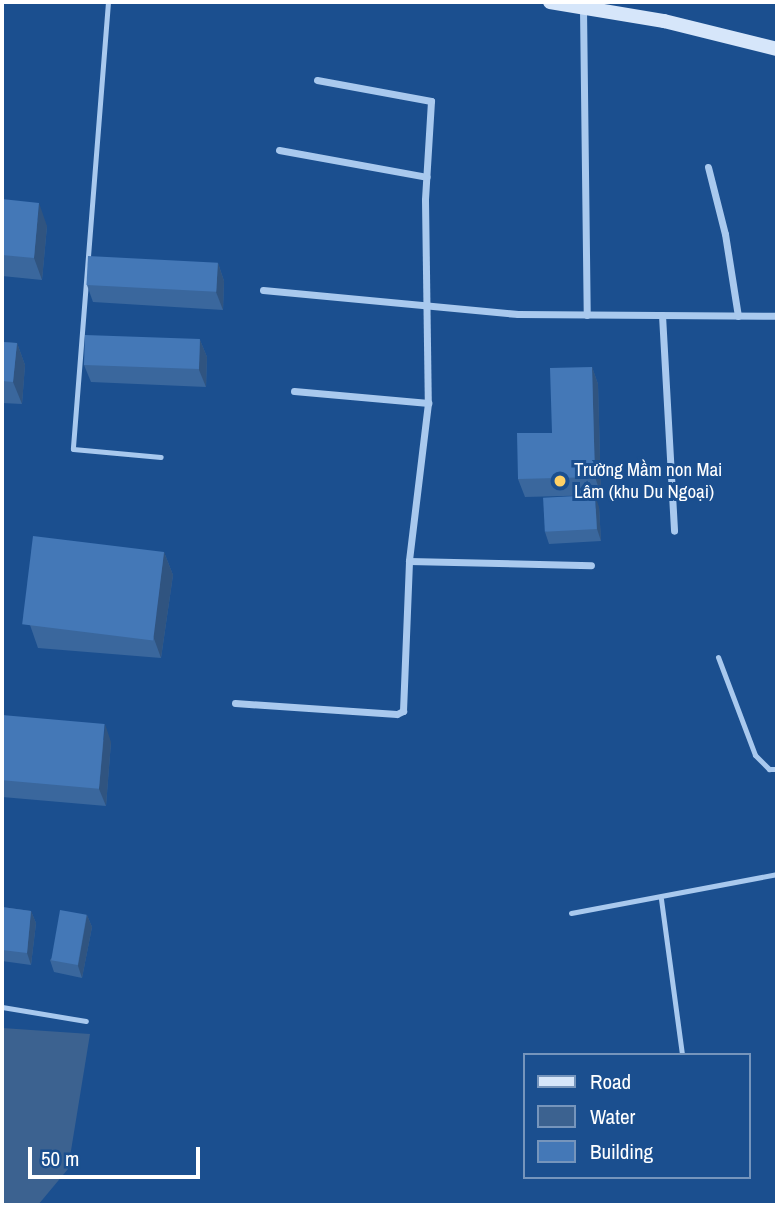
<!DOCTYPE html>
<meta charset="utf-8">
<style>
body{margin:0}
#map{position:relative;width:779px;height:1207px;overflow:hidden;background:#1b4f8f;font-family:"Archivo Narrow",sans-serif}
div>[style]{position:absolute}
.water>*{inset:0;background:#3c6290}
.service>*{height:5px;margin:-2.5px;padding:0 2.5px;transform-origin:2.5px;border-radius:2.5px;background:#a9c9ee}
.minor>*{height:7px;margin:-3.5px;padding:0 3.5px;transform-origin:3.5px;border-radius:3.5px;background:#a9c9ee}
.secondary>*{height:14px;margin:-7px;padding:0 7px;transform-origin:7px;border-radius:7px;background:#d6e6fa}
.wall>*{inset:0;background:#3a679d}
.shaded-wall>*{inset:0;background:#305480}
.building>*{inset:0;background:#4478b7;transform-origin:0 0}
.dots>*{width:19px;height:19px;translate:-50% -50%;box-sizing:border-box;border:4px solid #1b4f8f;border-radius:50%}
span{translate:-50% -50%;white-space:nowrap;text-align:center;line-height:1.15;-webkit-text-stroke:6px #1b4f8f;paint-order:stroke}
.poi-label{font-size:19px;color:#fff}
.left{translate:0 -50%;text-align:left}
.frame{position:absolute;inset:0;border:4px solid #fff;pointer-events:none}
.legend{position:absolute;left:523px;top:1053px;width:228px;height:126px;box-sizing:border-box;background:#1b4f8f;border:2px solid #7695bc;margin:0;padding:9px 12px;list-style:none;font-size:21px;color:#fff}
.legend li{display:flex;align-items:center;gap:14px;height:35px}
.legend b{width:35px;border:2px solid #7695bc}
.scale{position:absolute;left:28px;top:1147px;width:172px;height:32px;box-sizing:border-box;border:4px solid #fff;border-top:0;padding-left:9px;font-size:21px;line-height:24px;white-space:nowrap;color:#fff;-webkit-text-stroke:5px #1b4f8f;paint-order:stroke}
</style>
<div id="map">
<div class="water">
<i style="clip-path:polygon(2px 1028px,90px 1034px,68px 1169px,38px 1205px,2px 1205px)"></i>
</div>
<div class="service">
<i style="left:108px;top:2px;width:448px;rotate:94.5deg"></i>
<i style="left:73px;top:449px;width:88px;rotate:5.2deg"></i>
<i style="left:718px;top:657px;width:105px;rotate:69.3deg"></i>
<i style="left:755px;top:755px;width:20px;rotate:45deg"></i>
<i style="left:769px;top:769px;width:8px"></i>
<i style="left:661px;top:899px;width:157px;rotate:82.3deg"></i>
<i style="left:571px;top:913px;width:210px;rotate:-10.7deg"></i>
<i style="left:2px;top:1007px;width:85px;rotate:9.5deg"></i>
</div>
<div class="minor">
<i style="left:583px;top:8px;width:307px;rotate:89.3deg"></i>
<i style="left:317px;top:80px;width:116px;rotate:10.4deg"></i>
<i style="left:431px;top:101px;width:99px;rotate:93.5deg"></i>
<i style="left:425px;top:200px;width:203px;rotate:89.2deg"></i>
<i style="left:428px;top:403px;width:159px;rotate:96.9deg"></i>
<i style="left:279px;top:150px;width:150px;rotate:10.3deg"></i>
<i style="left:708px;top:167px;width:69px;rotate:75.8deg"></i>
<i style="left:725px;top:234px;width:83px;rotate:81deg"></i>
<i style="left:263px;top:290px;width:256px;rotate:5.4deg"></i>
<i style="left:518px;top:314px;width:259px;rotate:0.4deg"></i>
<i style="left:662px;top:315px;width:216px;rotate:86.8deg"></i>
<i style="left:294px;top:391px;width:135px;rotate:5.1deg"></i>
<i style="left:235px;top:703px;width:162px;rotate:3.9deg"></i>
<i style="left:397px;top:714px;width:7px;rotate:-27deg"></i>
<i style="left:403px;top:711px;width:150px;rotate:-87.7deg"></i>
<i style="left:409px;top:561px;width:182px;rotate:1.3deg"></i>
</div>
<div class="secondary">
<i style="left:550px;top:2px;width:116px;rotate:9.5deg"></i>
<i style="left:664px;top:21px;width:116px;rotate:13.9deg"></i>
</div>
<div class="wall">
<i style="clip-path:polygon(2px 199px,47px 226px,42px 280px,2px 276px)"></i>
<i style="clip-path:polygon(218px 263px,224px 281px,223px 310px,93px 302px,87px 285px)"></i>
<i style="clip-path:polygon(200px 340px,207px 357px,206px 387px,91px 382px,84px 365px)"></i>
<i style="clip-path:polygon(2px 342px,17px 343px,25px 365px,22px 404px,2px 403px)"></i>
<i style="clip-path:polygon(592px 367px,598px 384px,601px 495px,525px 497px,518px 479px,552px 433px)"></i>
<i style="clip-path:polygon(599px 507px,601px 541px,549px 544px,545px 532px)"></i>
<i style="clip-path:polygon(164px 552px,173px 575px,161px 658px,38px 648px,30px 625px)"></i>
<i style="clip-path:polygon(2px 715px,111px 742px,106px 806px,2px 797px)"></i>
<i style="clip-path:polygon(2px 907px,31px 911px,36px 923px,31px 965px,2px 961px)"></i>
<i style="clip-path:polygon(87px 915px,92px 927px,82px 978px,54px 972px,50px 960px)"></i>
</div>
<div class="shaded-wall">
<i style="clip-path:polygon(39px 203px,47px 226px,42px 280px,34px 258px)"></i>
<i style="clip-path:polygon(218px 263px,224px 281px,223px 310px,216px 292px)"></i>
<i style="clip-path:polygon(200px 340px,207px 357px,206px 387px,199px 370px)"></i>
<i style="clip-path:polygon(17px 343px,25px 365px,22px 404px,13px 382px)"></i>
<i style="clip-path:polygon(592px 367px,598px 384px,601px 495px,595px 477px)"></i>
<i style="clip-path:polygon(595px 495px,599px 507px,601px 541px,597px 529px)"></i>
<i style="clip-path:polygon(164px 552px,173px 575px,161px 658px,153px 636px)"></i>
<i style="clip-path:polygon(105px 724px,111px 742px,106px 806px,99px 789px)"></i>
<i style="clip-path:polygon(31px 911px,36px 923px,31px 965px,27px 953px)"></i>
<i style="clip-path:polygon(87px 915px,92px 927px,82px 978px,78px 966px)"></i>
</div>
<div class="building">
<i style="clip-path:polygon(2px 199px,39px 203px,34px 258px,2px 255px)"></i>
<i style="left:88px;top:256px;width:130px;height:29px;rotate:3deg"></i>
<i style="left:85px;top:335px;width:115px;height:30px;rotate:2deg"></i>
<i style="clip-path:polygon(2px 342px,17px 343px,13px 382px,2px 381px)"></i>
<i style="clip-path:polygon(592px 367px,595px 477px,518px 479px,517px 433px,552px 433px,550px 368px)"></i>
<i style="left:595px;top:495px;width:34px;height:52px;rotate:87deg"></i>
<i style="left:33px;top:536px;width:132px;height:89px;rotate:7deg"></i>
<i style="left:2px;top:715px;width:103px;height:65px;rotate:5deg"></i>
<i style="clip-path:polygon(2px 907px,31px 911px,27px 953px,2px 950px)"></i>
<i style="left:60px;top:910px;width:27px;height:51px;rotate:10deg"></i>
</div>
<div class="dots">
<i style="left:560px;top:481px;background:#ffd166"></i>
</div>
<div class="poi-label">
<span class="left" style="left:574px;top:481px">Trường Mầm non Mai<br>Lâm (khu Du Ngoại)</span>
</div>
<div class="frame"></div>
<ul class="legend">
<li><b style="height:9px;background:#d6e6fa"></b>Road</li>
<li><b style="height:19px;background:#3c6290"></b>Water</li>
<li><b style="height:19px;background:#4478b7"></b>Building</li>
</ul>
<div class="scale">50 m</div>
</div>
